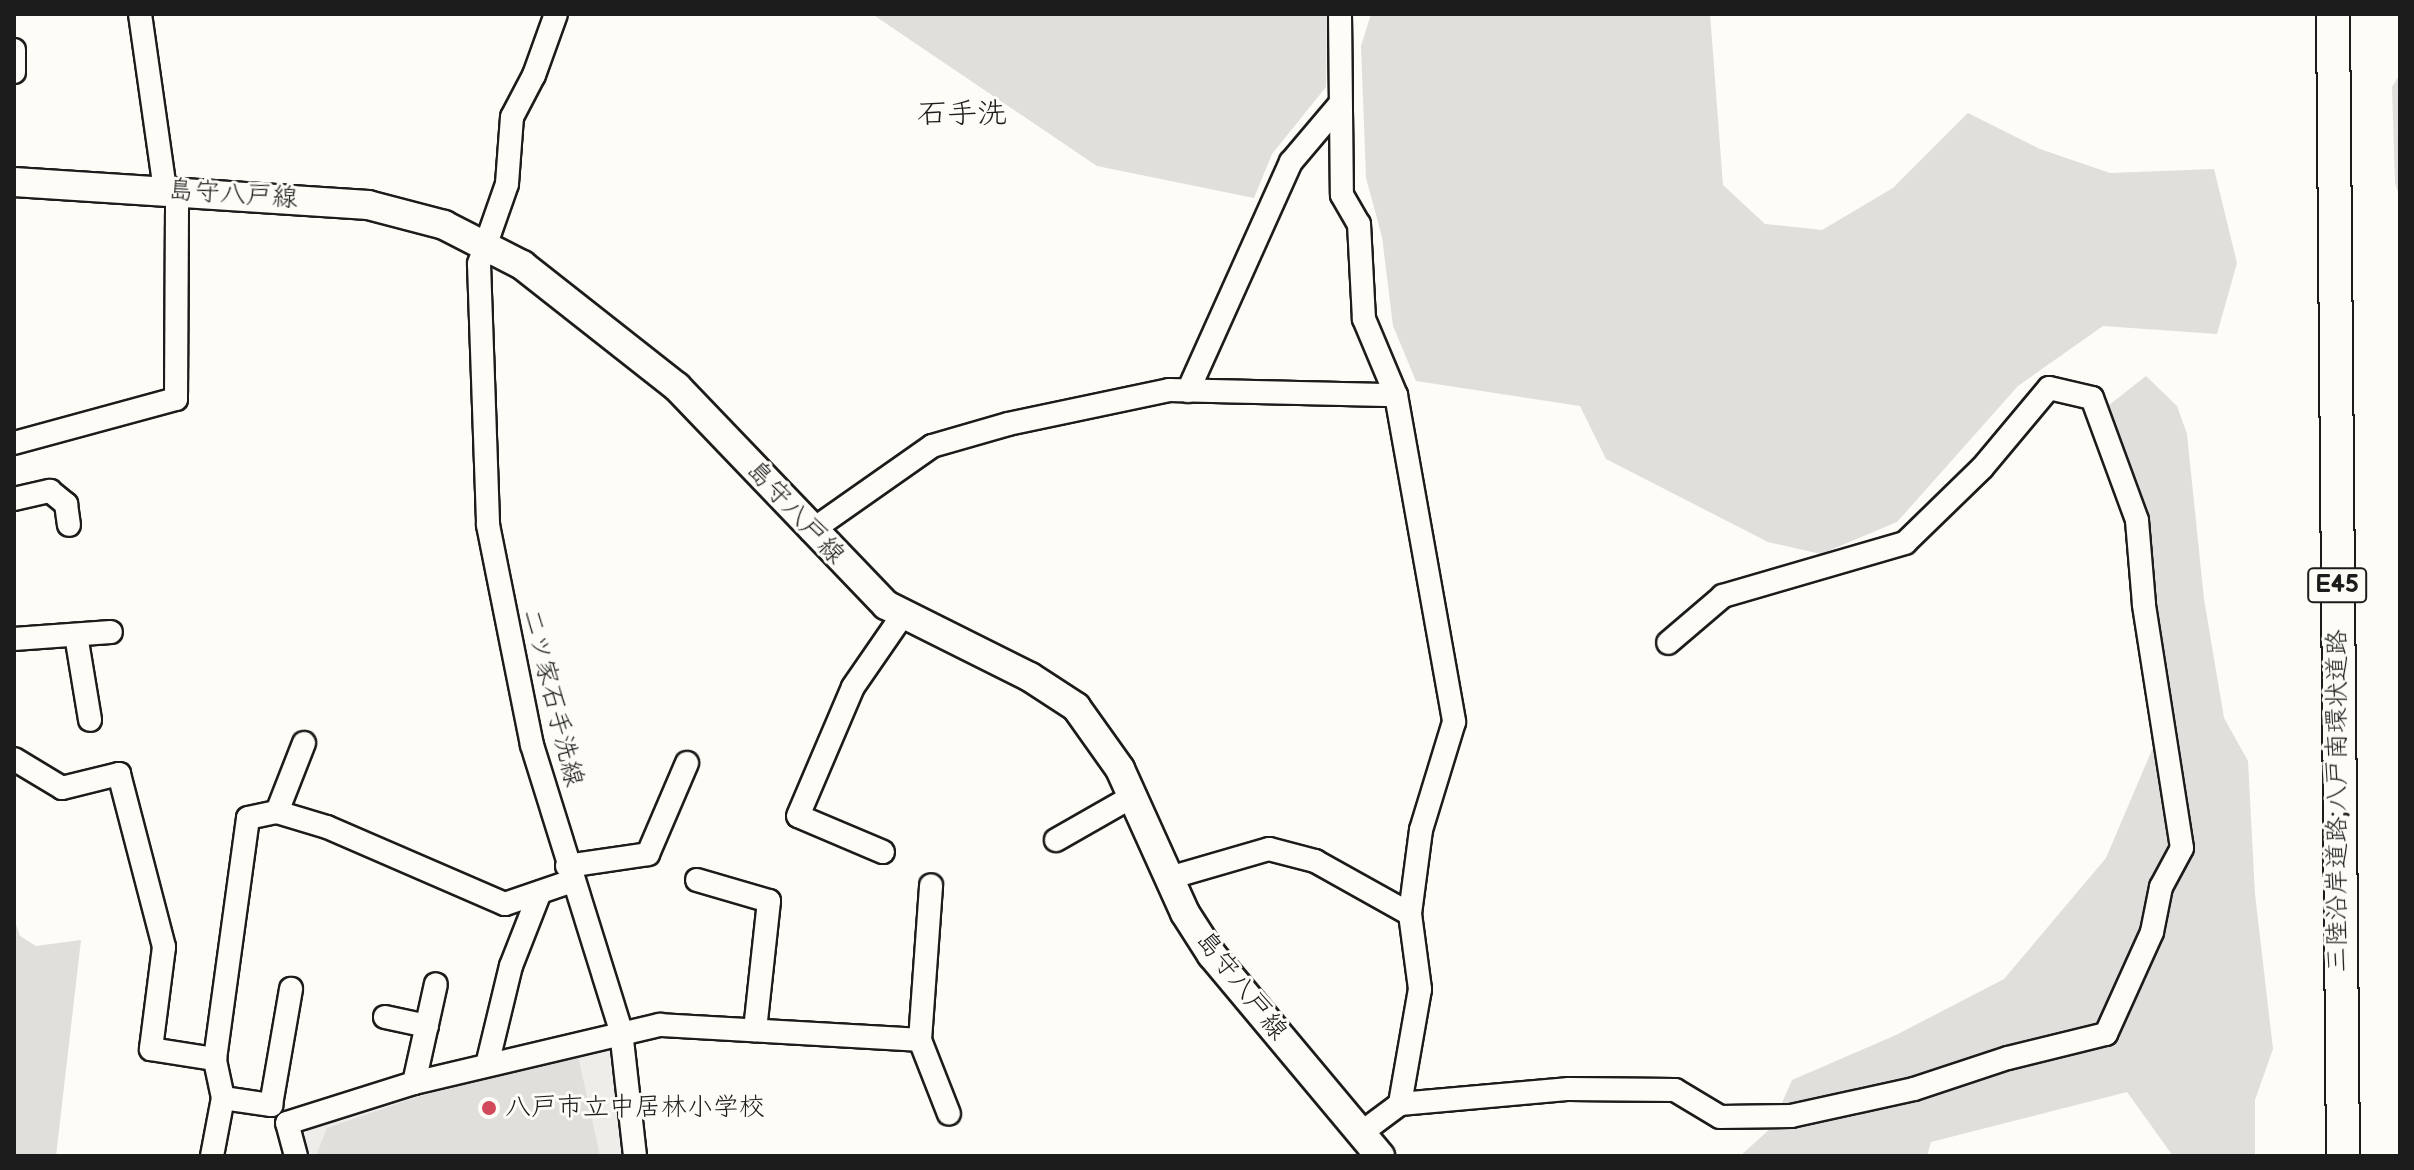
<!DOCTYPE html>
<meta charset="utf-8">
<style>
body{margin:0}
#map{position:relative;width:2414px;height:1170px;overflow:hidden;background:#fdfcf7;font-family:"Balsamiq Sans","Klee One",sans-serif}
div>[style]{position:absolute}
.built>*{inset:0;background:#eeede9}
.green>*{inset:0;background:#e0dfdb}
.roads{filter:drop-shadow(2px 0 #1c1c1c) drop-shadow(-2px 0 #1c1c1c) drop-shadow(0 2px #1c1c1c) drop-shadow(0 -2px #1c1c1c)}
.minor>*{height:22px;margin:-11px;padding:0 11px;transform-origin:11px;border-radius:11px;background:#fdfcf7}
.major>*{height:28px;margin:-14px;padding:0 14px;transform-origin:14px;border-radius:14px;background:#fdfcf7}
.highway>*{height:32px;margin:-16px;padding:0 16px;transform-origin:16px;border-radius:16px;background:#fdfcf7}
.dots>*{width:22px;height:22px;translate:-50% -50%;box-sizing:border-box;border:4px solid #fdfcf7;border-radius:50%}
span{translate:-50% -50%;white-space:nowrap;text-align:center;line-height:1.15;-webkit-text-stroke:6px #fdfcf7;paint-order:stroke}
.shield-label span{padding:2px 6px;background:#fdfcf7;border:2px solid;border-radius:6px;-webkit-text-stroke-width:0}
.shield-label{font-size:24px;color:#1c1c1c;font-weight:700}
.street-label{font-size:26px;color:#1c1c1c}
.poi-label{font-size:26px;color:#1c1c1c}
.left{translate:0 -50%;text-align:left}
.quarter-label{font-size:30px;color:#1c1c1c}
.frame{position:absolute;inset:0;border:16px solid #1c1c1c;pointer-events:none}
</style>
<div id="map">
<div class="built">
<i style="clip-path:polygon(611px 1044px,623px 1156px,307px 1156px,303px 1140px,309px 1125px,413px 1092px)"></i>
</div>
<div class="green">
<i style="clip-path:polygon(872px 14px,1327px 14px,1326px 87px,1272px 154px,1254px 198px,1097px 166px)"></i>
<i style="clip-path:polygon(1371px 14px,1710px 14px,1723px 185px,1765px 224px,1822px 230px,1893px 188px,1968px 113px,2040px 149px,2110px 173px,2214px 169px,2237px 263px,2217px 334px,2103px 326px,2018px 386px,1897px 522px,1821px 554px,1768px 542px,1606px 459px,1580px 406px,1416px 381px,1393px 326px,1382px 237px,1366px 178px,1361px 46px)"></i>
<i style="clip-path:polygon(2400px 74px,2400px 198px,2395px 183px,2392px 87px)"></i>
<i style="clip-path:polygon(2146px 376px,2177px 406px,2187px 434px,2204px 599px,2224px 718px,2248px 761px,2255px 894px,2273px 1049px,2255px 1100px,2255px 1156px,2173px 1156px,2127px 1092px,1931px 1142px,1927px 1156px,1740px 1156px,1771px 1128px,1792px 1080px,1896px 1035px,2004px 979px,2106px 858px,2154px 745px,2138px 498px,2109px 405px)"></i>
<i style="clip-path:polygon(14px 919px,20px 936px,36px 946px,81px 940px,56px 1156px,14px 1156px)"></i>
<i style="clip-path:polygon(578px 1056px,600px 1156px,316px 1156px,327px 1128px,417px 1097px)"></i>
</div>
<div class="roads">
<div class="minor">
<i style="left:140px;top:14px;width:178px;rotate:81.9deg"></i>
<i style="left:556px;top:14px;width:65px;rotate:109.8deg"></i>
<i style="left:534px;top:75px;width:47px;rotate:117.6deg"></i>
<i style="left:512px;top:117px;width:67px;rotate:94.3deg"></i>
<i style="left:507px;top:184px;width:85px;rotate:109.3deg"></i>
<i style="left:479px;top:264px;width:261px;rotate:88deg"></i>
<i style="left:488px;top:525px;width:224px;rotate:78.7deg"></i>
<i style="left:532px;top:745px;width:300px;rotate:72.7deg"></i>
<i style="left:621px;top:1031px;width:126px;rotate:83.6deg"></i>
<i style="left:1340px;top:14px;width:181px;rotate:89.4deg"></i>
<i style="left:1342px;top:195px;width:34px;rotate:60deg"></i>
<i style="left:1359px;top:224px;width:95px;rotate:87deg"></i>
<i style="left:1364px;top:319px;width:82px;rotate:67.2deg"></i>
<i style="left:1396px;top:395px;width:332px;rotate:79.9deg"></i>
<i style="left:1454px;top:722px;width:113px;rotate:107deg"></i>
<i style="left:1421px;top:830px;width:85px;rotate:97.5deg"></i>
<i style="left:1410px;top:914px;width:76px;rotate:82.4deg"></i>
<i style="left:1420px;top:989px;width:117px;rotate:99.9deg"></i>
<i style="left:14px;top:50px;width:22px;rotate:90deg"></i>
<i style="left:1188px;top:391px;width:251px;rotate:-65.8deg"></i>
<i style="left:1291px;top:162px;width:76px;rotate:-49.8deg"></i>
<i style="left:14px;top:443px;width:168px;rotate:-15.2deg"></i>
<i style="left:176px;top:399px;width:207px;rotate:-89.7deg"></i>
<i style="left:14px;top:499px;width:37px;rotate:-13deg"></i>
<i style="left:50px;top:491px;width:21px;rotate:39deg"></i>
<i style="left:66px;top:504px;width:21px;rotate:82deg"></i>
<i style="left:811px;top:531px;width:148px;rotate:-35.1deg"></i>
<i style="left:932px;top:446px;width:79px;rotate:-16.1deg"></i>
<i style="left:1008px;top:424px;width:165px;rotate:-11.9deg"></i>
<i style="left:1169px;top:390px;width:227px;rotate:1.3deg"></i>
<i style="left:76px;top:635px;width:86px;rotate:80.6deg"></i>
<i style="left:14px;top:639px;width:97px;rotate:-4.1deg"></i>
<i style="left:14px;top:759px;width:56px;rotate:31.1deg"></i>
<i style="left:62px;top:788px;width:59px;rotate:-13.8deg"></i>
<i style="left:119px;top:774px;width:179px;rotate:75.4deg"></i>
<i style="left:164px;top:947px;width:103px;rotate:97.3deg"></i>
<i style="left:151px;top:1049px;width:65px;rotate:8.9deg"></i>
<i style="left:215px;top:1059px;width:243px;rotate:-82.2deg"></i>
<i style="left:248px;top:818px;width:30px;rotate:-12deg"></i>
<i style="left:277px;top:812px;width:52px;rotate:16.7deg"></i>
<i style="left:327px;top:827px;width:194px;rotate:23.4deg"></i>
<i style="left:505px;top:904px;width:71px;rotate:-18.9deg"></i>
<i style="left:277px;top:812px;width:74px;rotate:-68.6deg"></i>
<i style="left:1056px;top:840px;width:89px;rotate:-29.7deg"></i>
<i style="left:883px;top:852px;width:92px;rotate:-157deg"></i>
<i style="left:798px;top:816px;width:140px;rotate:-66.9deg"></i>
<i style="left:853px;top:687px;width:86px;rotate:-55.4deg"></i>
<i style="left:567px;top:866px;width:82px;rotate:-8.4deg"></i>
<i style="left:648px;top:854px;width:99px;rotate:-66.8deg"></i>
<i style="left:1169px;top:878px;width:104px;rotate:-16.2deg"></i>
<i style="left:1269px;top:849px;width:48px;rotate:14.6deg"></i>
<i style="left:1315px;top:861px;width:109px;rotate:29.2deg"></i>
<i style="left:697px;top:880px;width:75px;rotate:16.3deg"></i>
<i style="left:769px;top:901px;width:130px;rotate:96.2deg"></i>
<i style="left:385px;top:1017px;width:43px;rotate:12.1deg"></i>
<i style="left:920px;top:1040px;width:155px;rotate:-85.9deg"></i>
<i style="left:487px;top:1065px;width:102px;rotate:-76.4deg"></i>
<i style="left:511px;top:966px;width:79px;rotate:-68.6deg"></i>
<i style="left:414px;top:1083px;width:101px;rotate:-77.5deg"></i>
<i style="left:223px;top:1098px;width:49px;rotate:8.3deg"></i>
<i style="left:271px;top:1105px;width:118px;rotate:-80.2deg"></i>
<i style="left:1361px;top:1133px;width:49px;rotate:-36.6deg"></i>
<i style="left:1400px;top:1104px;width:170px;rotate:-5.1deg"></i>
<i style="left:1569px;top:1089px;width:106px;rotate:0.5deg"></i>
<i style="left:1675px;top:1090px;width:52px;rotate:31deg"></i>
<i style="left:1720px;top:1117px;width:71px;rotate:-0.8deg"></i>
<i style="left:1791px;top:1116px;width:126px;rotate:-12.4deg"></i>
<i style="left:1914px;top:1089px;width:99px;rotate:-18.3deg"></i>
<i style="left:2008px;top:1058px;width:101px;rotate:-13.8deg"></i>
<i style="left:2106px;top:1034px;width:112px;rotate:-65.7deg"></i>
<i style="left:2152px;top:932px;width:46px;rotate:-78.7deg"></i>
<i style="left:2161px;top:887px;width:44px;rotate:-61.7deg"></i>
<i style="left:2182px;top:848px;width:247px;rotate:-98.9deg"></i>
<i style="left:2144px;top:604px;width:84px;rotate:-94.8deg"></i>
<i style="left:2137px;top:520px;width:130px;rotate:-110.2deg"></i>
<i style="left:2092px;top:398px;width:44px;rotate:-166.9deg"></i>
<i style="left:2049px;top:388px;width:104px;rotate:129.9deg"></i>
<i style="left:1982px;top:468px;width:107px;rotate:135.8deg"></i>
<i style="left:1905px;top:543px;width:190px;rotate:163.8deg"></i>
<i style="left:1723px;top:596px;width:72px;rotate:139.5deg"></i>
<i style="left:212px;top:1156px;width:59px;rotate:-79.3deg"></i>
<i style="left:223px;top:1098px;width:40px;rotate:-102deg"></i>
<i style="left:296px;top:1156px;width:34px;rotate:-105deg"></i>
<i style="left:287px;top:1123px;width:133px;rotate:-17.5deg"></i>
<i style="left:414px;top:1083px;width:253px;rotate:-13.3deg"></i>
<i style="left:660px;top:1025px;width:260px;rotate:3.3deg"></i>
<i style="left:920px;top:1040px;width:79px;rotate:68.6deg"></i>
</div>
<div class="major">
<i style="left:14px;top:182px;width:355px;rotate:3.7deg"></i>
<i style="left:368px;top:205px;width:79px;rotate:14.7deg"></i>
<i style="left:444px;top:225px;width:88px;rotate:27.1deg"></i>
<i style="left:522px;top:265px;width:197px;rotate:38.2deg"></i>
<i style="left:677px;top:387px;width:302px;rotate:46.2deg"></i>
<i style="left:886px;top:605px;width:161px;rotate:26.6deg"></i>
<i style="left:1030px;top:677px;width:55px;rotate:33.1deg"></i>
<i style="left:1076px;top:707px;width:76px;rotate:54.6deg"></i>
<i style="left:1120px;top:769px;width:158px;rotate:65.7deg"></i>
<i style="left:1185px;top:913px;width:50px;rotate:57.3deg"></i>
<i style="left:1212px;top:955px;width:262px;rotate:50.1deg"></i>
</div>
<div class="highway">
<i style="left:2333px;top:14px;width:1142px;rotate:89.5deg"></i>
</div>
</div>
<div class="dots">
<i style="left:489px;top:1108px;background:#d1495b"></i>
</div>
<div class="shield-label">
<span style="left:2337px;top:585px">E45</span>
</div>
<div class="street-label">
<span style="left:233px;top:195px;rotate:4deg">島守八戸線</span>
<span style="left:795px;top:513px;rotate:47deg">島守八戸線</span>
<span style="left:552px;top:698px;rotate:76deg">二ツ家石手洗線</span>
<span style="left:2338px;top:801px;rotate:-90deg">三陸沿岸道路;八戸南環状道路</span>
<span style="left:1241px;top:986px;rotate:52deg">島守八戸線</span>
</div>
<div class="poi-label">
<span class="left" style="left:505px;top:1108px">八戸市立中居林小学校</span>
</div>
<div class="quarter-label">
<span style="left:962px;top:114px">石手洗</span>
</div>
<div class="frame"></div>
</div>
